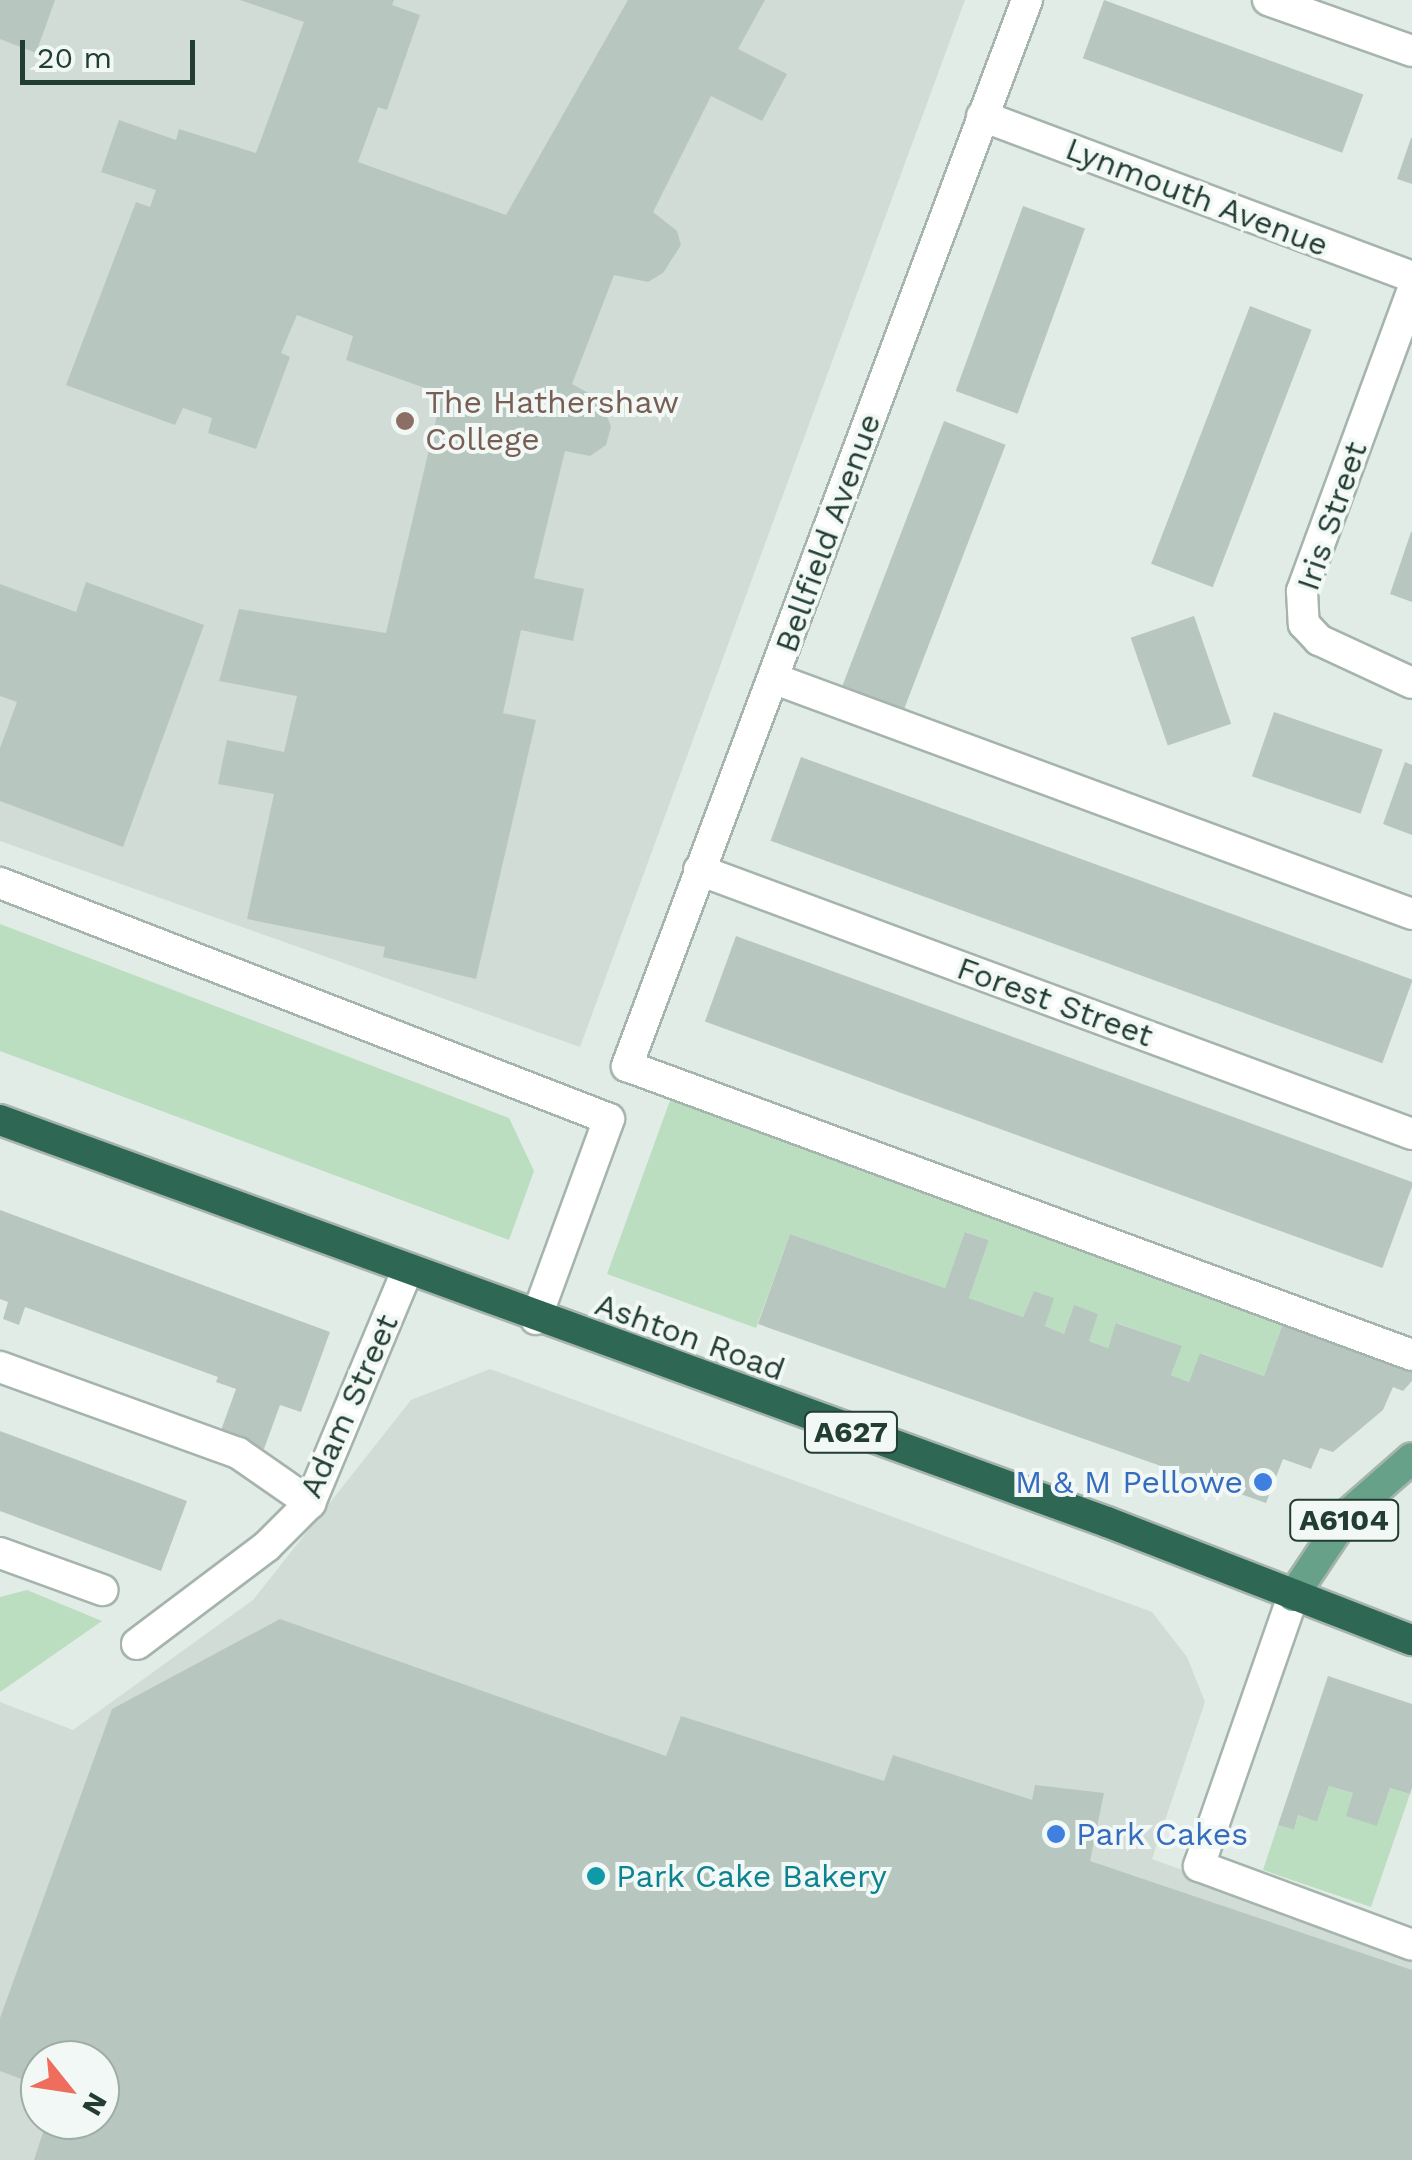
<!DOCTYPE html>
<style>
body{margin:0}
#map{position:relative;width:1412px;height:2160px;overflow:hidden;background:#e2ece6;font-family:"Work Sans",sans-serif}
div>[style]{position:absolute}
.built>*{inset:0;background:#d0dcd5}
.green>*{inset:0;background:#bbddc0}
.building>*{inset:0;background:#b7c7bf;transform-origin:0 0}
.roads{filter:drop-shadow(2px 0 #a5b4ac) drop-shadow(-2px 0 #a5b4ac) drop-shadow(0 2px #a5b4ac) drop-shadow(0 -2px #a5b4ac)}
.minor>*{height:30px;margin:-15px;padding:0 15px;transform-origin:15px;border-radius:15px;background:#fff}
.major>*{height:30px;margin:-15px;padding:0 15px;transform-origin:15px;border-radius:15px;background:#67a18a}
.highway>*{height:30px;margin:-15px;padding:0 15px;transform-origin:15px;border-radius:15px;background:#2e6855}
.dots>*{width:28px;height:28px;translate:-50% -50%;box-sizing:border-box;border:5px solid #f2f8f5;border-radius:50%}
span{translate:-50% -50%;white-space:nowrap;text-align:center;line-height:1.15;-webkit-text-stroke:8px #f2f8f5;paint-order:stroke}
.shield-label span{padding:2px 8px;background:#f2f8f5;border:2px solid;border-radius:8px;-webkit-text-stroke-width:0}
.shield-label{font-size:30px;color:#223d32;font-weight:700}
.street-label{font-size:32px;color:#223d32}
.education-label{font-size:32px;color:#785e54}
.left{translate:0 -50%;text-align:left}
.shop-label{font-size:32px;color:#366cbe}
.right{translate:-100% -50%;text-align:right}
.culture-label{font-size:32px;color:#0d838f}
.north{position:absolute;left:20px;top:2040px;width:100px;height:100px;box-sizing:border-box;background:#f2f8f5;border:2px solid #9fada7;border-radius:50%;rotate:120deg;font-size:28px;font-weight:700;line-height:40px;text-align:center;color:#223d32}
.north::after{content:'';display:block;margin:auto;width:35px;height:45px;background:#ef6d5c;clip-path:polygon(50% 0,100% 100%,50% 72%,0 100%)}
.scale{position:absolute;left:20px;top:40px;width:175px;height:45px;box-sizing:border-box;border:5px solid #223d32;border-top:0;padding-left:12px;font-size:30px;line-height:35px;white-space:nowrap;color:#223d32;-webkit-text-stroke:8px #f2f8f5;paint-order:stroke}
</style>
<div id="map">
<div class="built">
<i style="clip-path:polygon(0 0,965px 0,580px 1047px,0 841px)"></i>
<i style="clip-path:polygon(evenodd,490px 1369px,1152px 1612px,1187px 1657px,1205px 1702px,1152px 1859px,1412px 1954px,1412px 2160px,0 2160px,0 1702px,73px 1730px,253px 1600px,411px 1400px,490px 1369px,40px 2060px,100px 2060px,100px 2120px,40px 2120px,40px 2060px)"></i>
</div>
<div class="green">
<i style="clip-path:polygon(0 924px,509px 1118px,534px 1171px,509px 1240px,0 1051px)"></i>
<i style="clip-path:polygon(672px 1095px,1286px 1315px,1264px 1376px,1201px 1353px,1189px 1382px,1171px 1375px,1181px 1346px,1117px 1323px,1108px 1348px,1089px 1341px,1097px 1314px,1074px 1306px,1064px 1334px,1045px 1326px,1053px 1298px,1034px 1291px,1023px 1317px,969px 1298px,989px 1240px,966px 1232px,945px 1288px,790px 1234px,756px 1328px,607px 1274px)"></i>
<i style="clip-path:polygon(27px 1590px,102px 1621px,0 1692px,0 1597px)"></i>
<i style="clip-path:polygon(1329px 1786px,1353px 1793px,1377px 1826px,1390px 1788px,1410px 1794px,1371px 1907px,1263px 1870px,1278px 1825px,1294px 1830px,1298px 1815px,1317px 1822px)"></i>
</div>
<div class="building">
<i style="clip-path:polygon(0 0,55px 0,36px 53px,0 39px)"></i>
<i style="clip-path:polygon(240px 0,394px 0,392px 5px,420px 15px,387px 110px,378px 107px,358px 162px,506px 215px,628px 0,765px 0,738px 49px,787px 74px,762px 121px,711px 96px,653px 212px,677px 231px,681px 245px,663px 273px,648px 282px,614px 275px,572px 384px,601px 400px,611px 427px,606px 445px,590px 456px,565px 451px,534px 578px,584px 589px,573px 641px,521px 630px,503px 713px,536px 720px,476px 979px,383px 957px,385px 947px,247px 919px,274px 794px,218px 784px,227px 740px,284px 752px,297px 696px,219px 681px,239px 609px,386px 633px,442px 394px,346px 360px,353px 336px,297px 315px,281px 353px,290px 357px,256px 449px,208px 433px,212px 418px,183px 408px,175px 425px,66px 385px,136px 202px,150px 207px,156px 190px,101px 172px,119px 120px,176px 140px,179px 129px,256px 153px,304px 22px)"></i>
<i style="left:1104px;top:0;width:276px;height:62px;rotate:20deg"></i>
<i style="clip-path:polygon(1411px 138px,1412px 138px,1412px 184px,1397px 179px)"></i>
<i style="left:1023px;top:206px;width:66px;height:197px;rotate:20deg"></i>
<i style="left:1250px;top:306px;width:66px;height:276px;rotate:21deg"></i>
<i style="left:944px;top:421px;width:66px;height:284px;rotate:21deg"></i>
<i style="clip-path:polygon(1411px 532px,1412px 532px,1412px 602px,1390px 594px)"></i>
<i style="clip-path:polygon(86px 582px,204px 625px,123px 847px,0 801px,0 748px,17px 702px,0 696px,0 584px,76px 612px)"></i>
<i style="left:1194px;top:616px;width:114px;height:67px;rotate:71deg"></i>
<i style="left:1274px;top:712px;width:115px;height:68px;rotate:19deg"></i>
<i style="left:801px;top:757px;width:651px;height:89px;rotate:20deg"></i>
<i style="clip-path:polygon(1405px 762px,1412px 765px,1412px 835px,1383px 824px)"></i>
<i style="left:736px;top:936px;width:721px;height:91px;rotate:20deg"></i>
<i style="clip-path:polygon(0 1210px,330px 1332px,301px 1412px,280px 1405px,264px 1449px,220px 1433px,236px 1389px,216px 1382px,218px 1377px,25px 1307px,19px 1325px,3px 1319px,8px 1302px,0 1299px)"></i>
<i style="clip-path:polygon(965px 1232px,989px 1240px,969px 1298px,1023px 1317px,1034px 1291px,1054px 1298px,1045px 1326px,1064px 1334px,1074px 1305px,1098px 1314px,1089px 1341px,1108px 1348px,1116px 1323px,1182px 1346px,1171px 1375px,1189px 1382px,1200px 1353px,1264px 1376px,1286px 1315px,1412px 1363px,1412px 1381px,1403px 1391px,1393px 1387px,1383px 1410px,1333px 1452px,1320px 1448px,1311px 1469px,1283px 1459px,1266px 1503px,758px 1324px,790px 1234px,945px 1288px)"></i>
<i style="clip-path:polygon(0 1431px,187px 1501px,161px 1571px,0 1511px)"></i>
<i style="clip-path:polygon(280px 1619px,666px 1756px,681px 1716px,884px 1781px,893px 1755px,1032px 1800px,1035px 1785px,1104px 1793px,1090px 1861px,1412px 1970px,1412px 2160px,34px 2160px,47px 2120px,100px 2120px,100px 2060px,40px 2060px,40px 2086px,0 2071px,0 2018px,112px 1709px)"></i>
<i style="clip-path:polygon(1328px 1676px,1412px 1704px,1412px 1788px,1410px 1794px,1390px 1788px,1377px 1826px,1346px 1816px,1353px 1793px,1329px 1786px,1317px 1822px,1298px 1815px,1294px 1830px,1278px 1825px)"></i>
</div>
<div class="roads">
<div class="minor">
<i style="left:1027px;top:0;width:1139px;rotate:110.57deg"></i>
<i style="left:627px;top:1066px;width:837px;rotate:20.21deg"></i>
<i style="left:1268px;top:0;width:153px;rotate:19.5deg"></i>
<i style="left:982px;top:116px;width:459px;rotate:20.5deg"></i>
<i style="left:1412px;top:292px;width:319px;rotate:110.2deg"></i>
<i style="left:1302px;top:591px;width:33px;rotate:87deg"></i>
<i style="left:1304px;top:624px;width:22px;rotate:47deg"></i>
<i style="left:1319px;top:640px;width:102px;rotate:24.8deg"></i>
<i style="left:775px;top:679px;width:679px;rotate:20.25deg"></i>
<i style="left:699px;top:870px;width:760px;rotate:20.32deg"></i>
<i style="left:0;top:883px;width:653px;rotate:21.18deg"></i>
<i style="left:609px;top:1119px;width:213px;rotate:110.1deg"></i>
<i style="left:0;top:1367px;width:253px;rotate:19.9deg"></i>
<i style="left:238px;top:1453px;width:88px;rotate:34.8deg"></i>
<i style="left:0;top:1553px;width:109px;rotate:19.9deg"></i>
<i style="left:1293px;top:1596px;width:286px;rotate:109.2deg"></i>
<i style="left:1199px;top:1866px;width:227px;rotate:20.3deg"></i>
<i style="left:137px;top:1644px;width:163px;rotate:-37deg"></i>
<i style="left:267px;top:1546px;width:61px;rotate:-45deg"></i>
<i style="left:310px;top:1503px;width:251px;rotate:-67.3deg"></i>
</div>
<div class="major">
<i style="left:1293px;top:1596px;width:97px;rotate:-56.3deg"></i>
<i style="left:1347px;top:1515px;width:86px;rotate:-41.2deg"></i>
</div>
<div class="highway">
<i style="left:0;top:1120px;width:1178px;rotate:19.96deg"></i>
<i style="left:1107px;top:1522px;width:327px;rotate:21.2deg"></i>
</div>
</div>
<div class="dots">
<i style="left:405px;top:421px;background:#8d6e63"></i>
<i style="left:1263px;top:1482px;background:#3f7fe0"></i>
<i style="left:1056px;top:1834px;background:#3f7fe0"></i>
<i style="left:596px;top:1876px;background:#0f9aa8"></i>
</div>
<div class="shield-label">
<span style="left:851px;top:1432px">A627</span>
<span style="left:1344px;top:1520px">A6104</span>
</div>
<div class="street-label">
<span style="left:1197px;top:197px;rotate:21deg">Lynmouth Avenue</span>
<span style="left:1332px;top:516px;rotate:-71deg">Iris Street</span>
<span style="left:828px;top:533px;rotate:-70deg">Bellfield Avenue</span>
<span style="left:1055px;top:1002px;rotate:20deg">Forest Street</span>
<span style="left:690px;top:1337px;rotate:20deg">Ashton Road</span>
<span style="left:349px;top:1406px;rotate:-66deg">Adam Street</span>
</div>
<div class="education-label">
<span class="left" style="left:425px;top:421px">The Hathershaw<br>College</span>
</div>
<div class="shop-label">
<span class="right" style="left:1243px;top:1482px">M &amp; M Pellowe</span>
<span class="left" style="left:1076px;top:1834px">Park Cakes</span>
</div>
<div class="culture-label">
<span class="left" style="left:616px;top:1876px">Park Cake Bakery</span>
</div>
<div class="north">N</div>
<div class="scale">20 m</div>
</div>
